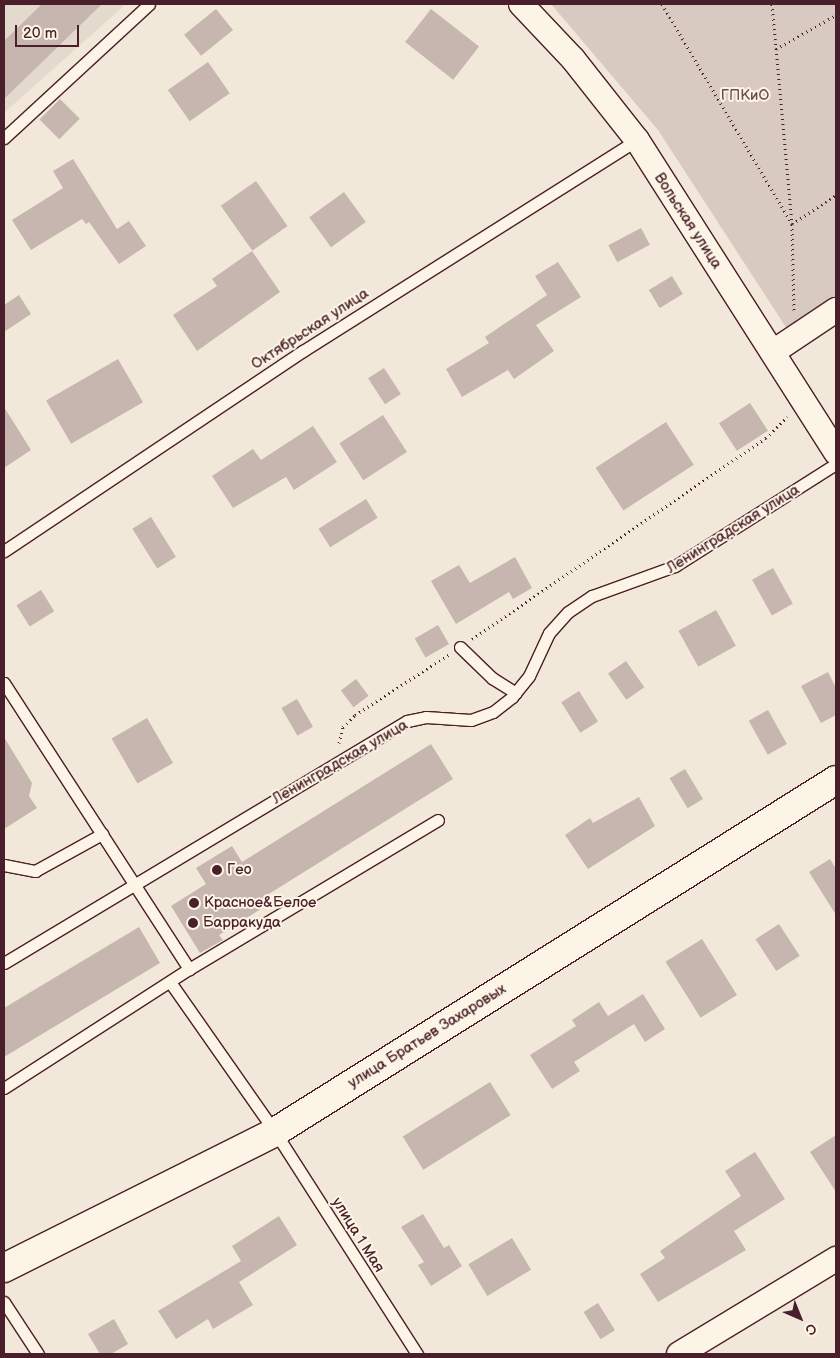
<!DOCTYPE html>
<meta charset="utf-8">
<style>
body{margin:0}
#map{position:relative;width:840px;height:1358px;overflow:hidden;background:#f1e8da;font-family:"Balsamiq Sans",sans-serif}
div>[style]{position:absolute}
.built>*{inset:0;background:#e4d9cd}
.green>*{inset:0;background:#d8cac0}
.building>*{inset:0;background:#c7b6af;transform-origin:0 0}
.path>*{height:3px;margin-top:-1.5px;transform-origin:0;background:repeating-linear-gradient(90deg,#4a1f2b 0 1px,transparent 0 5px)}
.roads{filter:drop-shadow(1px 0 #4a1f2b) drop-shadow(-1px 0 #4a1f2b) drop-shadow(0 1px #4a1f2b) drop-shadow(0 -1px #4a1f2b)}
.service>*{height:11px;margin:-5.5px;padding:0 5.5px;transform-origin:5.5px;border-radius:5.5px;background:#fcf5e5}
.minor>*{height:24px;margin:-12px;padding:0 12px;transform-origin:12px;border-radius:12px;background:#fcf5e5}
.secondary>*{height:28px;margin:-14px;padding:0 14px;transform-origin:14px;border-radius:14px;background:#fcf5e5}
.dots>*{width:14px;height:14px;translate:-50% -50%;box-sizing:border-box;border:2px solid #fcf5e5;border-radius:50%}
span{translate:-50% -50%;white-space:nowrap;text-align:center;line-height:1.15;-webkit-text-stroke:4px #fcf5e5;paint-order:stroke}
.park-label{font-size:15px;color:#6e4a50}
.street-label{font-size:15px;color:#4a1f2b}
.poi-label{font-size:15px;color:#4a1f2b}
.left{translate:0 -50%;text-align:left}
.frame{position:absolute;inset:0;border:5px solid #4a1f2b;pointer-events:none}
.north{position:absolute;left:775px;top:1293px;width:50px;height:50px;-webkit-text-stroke:4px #fcf5e5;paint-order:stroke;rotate:136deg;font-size:14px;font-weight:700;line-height:20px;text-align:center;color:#4a1f2b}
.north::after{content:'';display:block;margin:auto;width:18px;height:22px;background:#4a1f2b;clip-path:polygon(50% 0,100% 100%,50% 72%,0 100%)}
.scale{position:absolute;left:15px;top:25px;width:64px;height:22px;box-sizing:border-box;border:2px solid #4a1f2b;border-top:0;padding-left:6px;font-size:15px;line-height:18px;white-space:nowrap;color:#4a1f2b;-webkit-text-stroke:4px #fcf5e5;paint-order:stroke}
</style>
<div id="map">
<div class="built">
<i style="clip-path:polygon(4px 4px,126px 4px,4px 113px)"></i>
</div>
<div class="green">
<i style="clip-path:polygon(551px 4px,836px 4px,836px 300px,789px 332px,658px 130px)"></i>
</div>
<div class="building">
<i style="clip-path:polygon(42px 4px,102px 4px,4px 99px,4px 41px)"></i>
<i style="left:216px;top:9px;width:27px;height:41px;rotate:51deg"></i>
<i style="left:431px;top:9px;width:61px;height:42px;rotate:38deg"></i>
<i style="left:208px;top:62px;width:38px;height:49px;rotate:55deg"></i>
<i style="left:60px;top:99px;width:28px;height:29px;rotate:45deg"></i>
<i style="clip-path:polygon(73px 159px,117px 229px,129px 221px,146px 246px,119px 264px,89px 222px,86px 224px,82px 219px,31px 250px,12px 220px,63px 188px,53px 171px)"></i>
<i style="left:256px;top:181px;width:55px;height:43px;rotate:55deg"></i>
<i style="left:344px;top:192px;width:37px;height:43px;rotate:54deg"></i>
<i style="left:641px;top:228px;width:19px;height:37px;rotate:62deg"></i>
<i style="clip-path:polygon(252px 251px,280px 292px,197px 351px,173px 315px,217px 286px,212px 279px)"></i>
<i style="clip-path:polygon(558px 262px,581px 297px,536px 325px,554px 351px,514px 379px,508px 370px,462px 397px,446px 369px,489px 343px,485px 337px,547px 295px,535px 276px)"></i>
<i style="left:672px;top:276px;width:21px;height:27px;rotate:59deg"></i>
<i style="clip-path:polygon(19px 295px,31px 314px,4px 332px,4px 305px)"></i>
<i style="left:118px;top:359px;width:50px;height:83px;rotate:60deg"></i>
<i style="left:384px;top:368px;width:31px;height:19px;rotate:57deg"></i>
<i style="left:750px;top:403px;width:33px;height:37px;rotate:57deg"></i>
<i style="clip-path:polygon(4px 407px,31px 450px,4px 468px)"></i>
<i style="left:383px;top:415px;width:44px;height:52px;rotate:57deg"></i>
<i style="left:666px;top:422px;width:51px;height:84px;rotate:57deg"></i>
<i style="clip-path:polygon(313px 426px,337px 462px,294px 490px,286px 477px,233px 508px,212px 476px,253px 449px,261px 460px)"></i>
<i style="left:366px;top:499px;width:22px;height:56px;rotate:58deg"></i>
<i style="left:151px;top:517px;width:47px;height:22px;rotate:58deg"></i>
<i style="clip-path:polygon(515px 557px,532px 588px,513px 599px,509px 592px,456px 624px,431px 581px,459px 565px,470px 583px)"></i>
<i style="left:773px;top:568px;width:41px;height:24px;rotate:61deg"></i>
<i style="left:41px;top:590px;width:25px;height:29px;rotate:58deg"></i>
<i style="left:716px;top:610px;width:41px;height:43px;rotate:61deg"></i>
<i style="left:438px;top:625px;width:22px;height:27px;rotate:60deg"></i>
<i style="left:626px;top:661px;width:32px;height:22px;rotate:55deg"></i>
<i style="clip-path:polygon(828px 672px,836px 688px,836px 715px,821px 723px,801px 686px)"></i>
<i style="left:356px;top:679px;width:21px;height:19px;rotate:53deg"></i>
<i style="left:579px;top:691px;width:36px;height:21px;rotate:58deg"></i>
<i style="left:297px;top:699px;width:32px;height:18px;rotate:60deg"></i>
<i style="left:768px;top:710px;width:39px;height:22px;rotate:61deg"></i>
<i style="left:147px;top:718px;width:52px;height:41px;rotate:60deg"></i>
<i style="clip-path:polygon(4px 737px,32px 783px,29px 796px,37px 808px,4px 829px)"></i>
<i style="clip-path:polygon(431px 744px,453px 779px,264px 897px,269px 904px,219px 935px,223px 940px,200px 953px,171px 906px,206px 884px,196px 868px,232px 846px,242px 862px)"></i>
<i style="left:685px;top:769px;width:35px;height:18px;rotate:59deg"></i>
<i style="clip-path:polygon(639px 797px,655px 826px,588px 869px,565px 835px,590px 818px,593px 823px)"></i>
<i style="clip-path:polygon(830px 859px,836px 869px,836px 915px,809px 872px)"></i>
<i style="left:779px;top:924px;width:38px;height:28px;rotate:57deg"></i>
<i style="clip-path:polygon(139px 927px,160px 963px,4px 1057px,4px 1008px)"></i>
<i style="left:702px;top:939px;width:66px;height:43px;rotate:58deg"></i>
<i style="clip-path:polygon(643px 994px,665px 1029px,645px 1042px,634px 1024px,574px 1062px,580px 1071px,552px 1089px,530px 1055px,576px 1026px,572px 1020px,599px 1002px,608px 1016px)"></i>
<i style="left:490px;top:1082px;width:39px;height:103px;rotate:58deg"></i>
<i style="clip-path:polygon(836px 1135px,836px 1192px,810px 1152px)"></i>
<i style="clip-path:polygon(755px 1152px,785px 1199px,734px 1231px,746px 1250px,658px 1302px,640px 1274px,665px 1258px,660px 1251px,741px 1196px,725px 1171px)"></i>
<i style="clip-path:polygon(423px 1214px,444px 1248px,449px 1245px,462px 1266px,431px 1286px,418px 1265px,424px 1262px,401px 1227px)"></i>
<i style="clip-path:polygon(279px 1216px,297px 1245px,239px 1282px,253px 1305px,213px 1329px,208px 1319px,176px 1339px,158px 1311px,241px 1261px,232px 1246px)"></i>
<i style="left:512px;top:1238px;width:37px;height:51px;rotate:59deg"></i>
<i style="left:598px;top:1303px;width:32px;height:17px;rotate:58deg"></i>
<i style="clip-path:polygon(114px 1319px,128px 1344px,111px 1354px,100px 1354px,88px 1334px)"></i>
</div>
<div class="path">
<i style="left:662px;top:4px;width:256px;rotate:59.4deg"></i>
<i style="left:792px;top:224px;width:53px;rotate:-33.4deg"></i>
<i style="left:772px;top:4px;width:221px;rotate:84.8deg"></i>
<i style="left:792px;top:224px;width:88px;rotate:88.7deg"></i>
<i style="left:776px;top:49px;width:69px;rotate:-29.5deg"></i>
<i style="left:472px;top:639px;width:356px;rotate:-34.4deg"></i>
<i style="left:766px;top:438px;width:30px;rotate:-45deg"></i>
<i style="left:339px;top:743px;width:16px;rotate:-76deg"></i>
<i style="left:343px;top:727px;width:17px;rotate:-45deg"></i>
<i style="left:355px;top:715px;width:111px;rotate:-32.8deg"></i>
</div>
<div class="roads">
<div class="service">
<i style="left:4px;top:138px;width:197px;rotate:-42.7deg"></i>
<i style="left:4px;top:551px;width:360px;rotate:-33.8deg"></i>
<i style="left:303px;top:351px;width:395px;rotate:-32.3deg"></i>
<i style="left:460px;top:647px;width:45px;rotate:44.1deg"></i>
<i style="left:492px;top:678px;width:28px;rotate:32deg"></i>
<i style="left:4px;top:683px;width:341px;rotate:57.1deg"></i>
<i style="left:189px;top:969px;width:290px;rotate:-30.9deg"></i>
<i style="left:4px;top:865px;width:32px;rotate:11deg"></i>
<i style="left:35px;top:871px;width:77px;rotate:-28.9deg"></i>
<i style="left:4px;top:963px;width:470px;rotate:-31deg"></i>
<i style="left:407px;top:721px;width:19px;rotate:-12deg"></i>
<i style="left:426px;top:717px;width:45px;rotate:3.8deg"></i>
<i style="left:471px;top:720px;width:23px;rotate:-20deg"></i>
<i style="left:493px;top:712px;width:24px;rotate:-38deg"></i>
<i style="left:512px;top:697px;width:27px;rotate:-51deg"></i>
<i style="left:529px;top:676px;width:47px;rotate:-65.1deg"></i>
<i style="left:549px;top:633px;width:28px;rotate:-48deg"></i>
<i style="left:568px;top:612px;width:29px;rotate:-34deg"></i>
<i style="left:592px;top:596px;width:88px;rotate:-19.9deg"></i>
<i style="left:675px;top:566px;width:191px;rotate:-32.4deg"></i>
<i style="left:170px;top:982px;width:183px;rotate:55deg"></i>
<i style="left:275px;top:1132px;width:264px;rotate:57.4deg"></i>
<i style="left:4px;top:1088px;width:220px;rotate:-32.8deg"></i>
<i style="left:4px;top:1302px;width:62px;rotate:56.8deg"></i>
</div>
<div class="minor">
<i style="left:521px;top:4px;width:76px;rotate:46.6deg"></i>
<i style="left:573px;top:59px;width:103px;rotate:51.7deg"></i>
<i style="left:637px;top:140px;width:370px;rotate:57.5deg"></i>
<i style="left:773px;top:352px;width:76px;rotate:-33.7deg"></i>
<i style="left:679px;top:1354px;width:184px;rotate:-31.2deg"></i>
</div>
<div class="secondary">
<i style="left:4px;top:1268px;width:303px;rotate:-26.6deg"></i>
<i style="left:275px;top:1132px;width:662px;rotate:-32.11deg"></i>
</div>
</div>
<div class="dots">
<i style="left:217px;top:870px;background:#4a1f2b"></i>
<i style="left:194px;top:903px;background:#4a1f2b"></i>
<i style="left:193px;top:923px;background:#4a1f2b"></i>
</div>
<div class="park-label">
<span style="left:745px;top:96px">ГПКиО</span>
</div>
<div class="street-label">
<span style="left:688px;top:221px;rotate:57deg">Вольская улица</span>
<span style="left:310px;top:329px;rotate:-33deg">Октябрьская улица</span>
<span style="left:733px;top:529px;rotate:-32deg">Ленинградская улица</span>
<span style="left:340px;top:762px;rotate:-30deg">Ленинградская улица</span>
<span style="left:427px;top:1036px;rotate:-32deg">улица Братьев Захаровых</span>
<span style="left:358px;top:1235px;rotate:58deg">улица 1 Мая</span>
</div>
<div class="poi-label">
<span class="left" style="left:227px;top:870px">Гео</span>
<span class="left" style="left:204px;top:903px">Красное&amp;Белое</span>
<span class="left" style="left:203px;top:923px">Барракуда</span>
</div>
<div class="frame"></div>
<div class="north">С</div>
<div class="scale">20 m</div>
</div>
